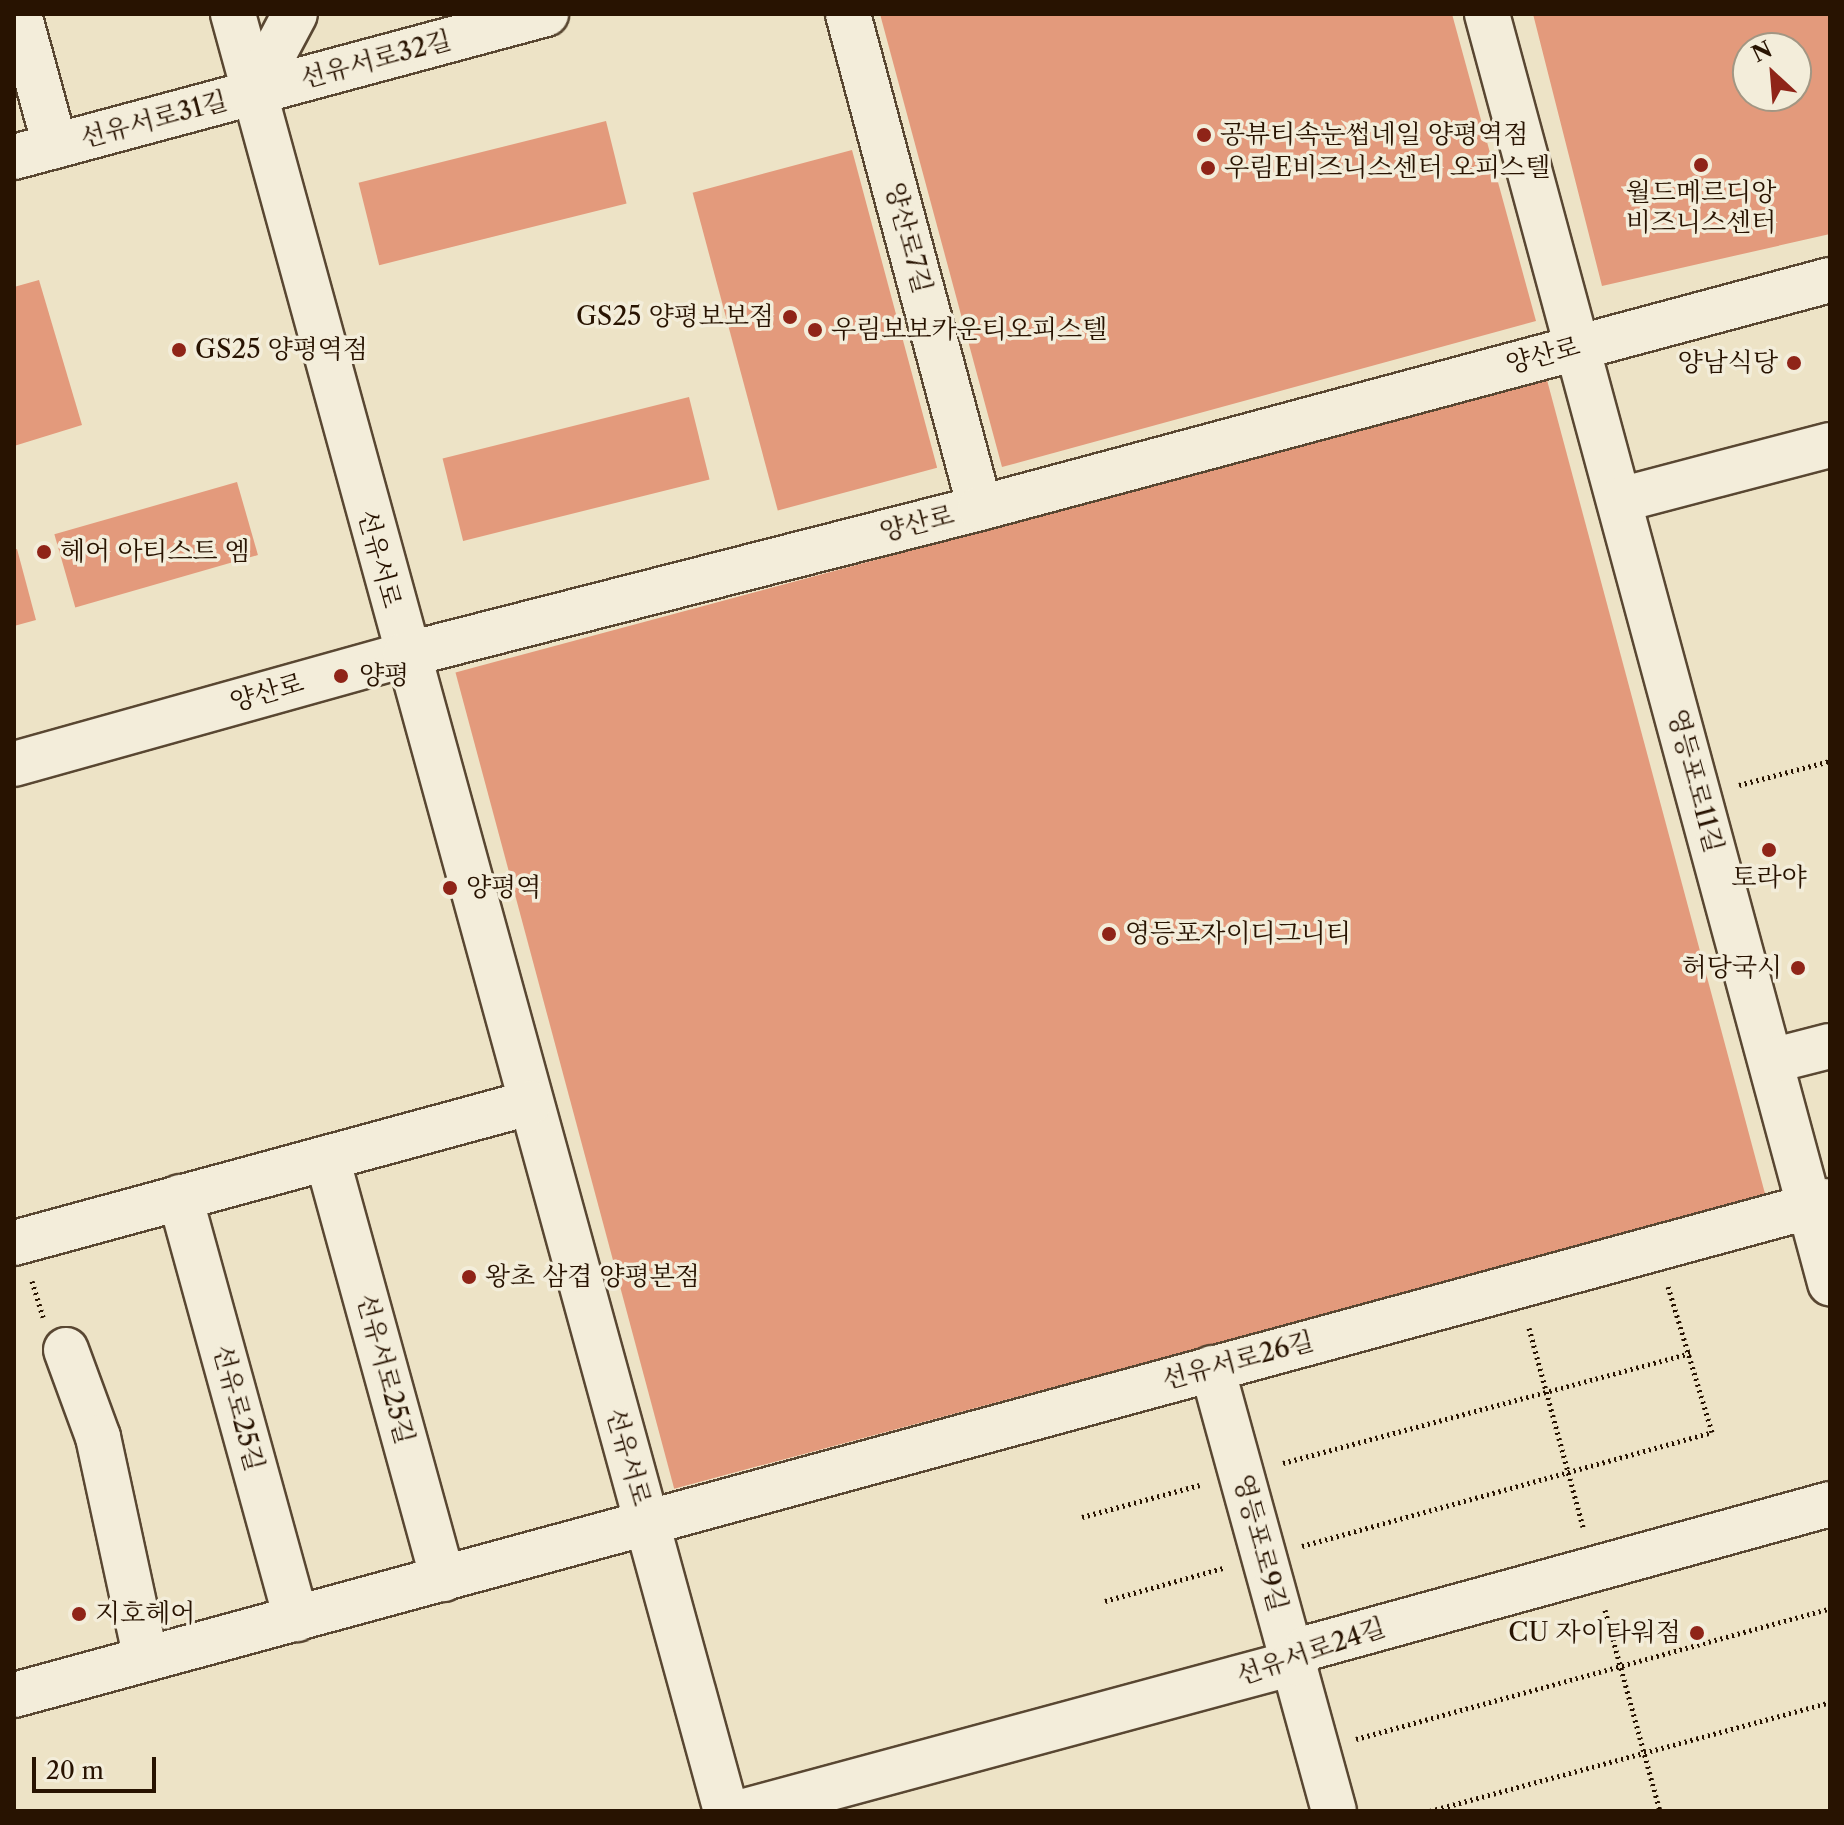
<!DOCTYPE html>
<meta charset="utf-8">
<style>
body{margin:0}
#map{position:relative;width:1844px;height:1825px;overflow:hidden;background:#ede3c6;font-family:"Libre Caslon Text","Noto Serif KR",serif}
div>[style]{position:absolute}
.building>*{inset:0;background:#e39a7c;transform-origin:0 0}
.path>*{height:5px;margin-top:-2.5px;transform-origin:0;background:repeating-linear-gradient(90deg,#281301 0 2px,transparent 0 6px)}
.roads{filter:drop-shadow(2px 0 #594732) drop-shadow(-2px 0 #594732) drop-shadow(0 2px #594732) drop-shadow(0 -2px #594732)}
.minor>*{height:44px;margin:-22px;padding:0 22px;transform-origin:22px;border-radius:22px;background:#f3edda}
.dots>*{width:22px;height:22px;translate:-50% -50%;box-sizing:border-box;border:4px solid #f3edda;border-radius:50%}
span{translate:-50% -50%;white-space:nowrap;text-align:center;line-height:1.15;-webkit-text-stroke:7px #f3edda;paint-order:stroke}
.street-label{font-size:26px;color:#281301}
.poi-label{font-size:26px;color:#281301}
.left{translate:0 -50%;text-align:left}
.right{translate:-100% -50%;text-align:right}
.frame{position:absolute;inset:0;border:16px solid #281301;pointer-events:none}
.north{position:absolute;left:1732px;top:32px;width:80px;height:80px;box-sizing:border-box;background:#f3edda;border:2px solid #a29683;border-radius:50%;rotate:334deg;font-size:22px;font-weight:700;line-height:32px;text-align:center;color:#281301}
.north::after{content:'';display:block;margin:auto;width:28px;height:36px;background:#8f2418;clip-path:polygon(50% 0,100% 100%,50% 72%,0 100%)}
.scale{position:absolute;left:32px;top:1757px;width:124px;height:36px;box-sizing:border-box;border:4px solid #281301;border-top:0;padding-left:10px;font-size:24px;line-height:28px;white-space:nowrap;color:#281301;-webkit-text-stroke:6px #f3edda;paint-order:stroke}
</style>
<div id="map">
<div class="building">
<i style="clip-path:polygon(880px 14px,1452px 14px,1536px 321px,1002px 467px)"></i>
<i style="clip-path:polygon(evenodd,1533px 14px,1830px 14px,1830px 234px,1602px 286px,1533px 14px,1748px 48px,1796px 48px,1796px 96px,1748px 96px,1748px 48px)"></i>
<i style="left:606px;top:121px;width:85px;height:255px;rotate:76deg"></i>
<i style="left:852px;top:150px;width:329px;height:165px;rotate:75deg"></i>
<i style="clip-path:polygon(39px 280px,82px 425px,14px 446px,14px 287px)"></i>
<i style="left:1547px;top:380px;width:845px;height:1130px;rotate:75deg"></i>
<i style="left:689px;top:397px;width:85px;height:254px;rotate:76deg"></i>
<i style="left:237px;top:482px;width:76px;height:190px;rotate:74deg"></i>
<i style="clip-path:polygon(17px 549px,36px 620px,14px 626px,14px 550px)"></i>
</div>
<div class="path">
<i style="left:1739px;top:785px;width:94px;rotate:-14.8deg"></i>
<i style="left:32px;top:1281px;width:38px;rotate:73deg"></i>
<i style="left:1529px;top:1328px;width:206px;rotate:74.8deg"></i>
<i style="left:1283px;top:1463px;width:422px;rotate:-15.1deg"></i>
<i style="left:1082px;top:1517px;width:122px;rotate:-15.2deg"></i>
<i style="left:1302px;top:1546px;width:426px;rotate:-15.5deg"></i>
<i style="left:1712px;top:1432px;width:152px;rotate:-106.8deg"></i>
<i style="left:1105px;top:1601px;width:123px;rotate:-15.6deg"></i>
<i style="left:1605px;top:1610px;width:208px;rotate:74.7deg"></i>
<i style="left:1356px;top:1739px;width:492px;rotate:-15.4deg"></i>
<i style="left:1430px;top:1811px;width:415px;rotate:-15.2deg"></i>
</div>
<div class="roads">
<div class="minor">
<i style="left:19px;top:14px;width:137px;rotate:74.7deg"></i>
<i style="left:233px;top:14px;width:1863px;rotate:74.66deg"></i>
<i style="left:848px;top:14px;width:511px;rotate:75.04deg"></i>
<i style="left:1487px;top:14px;width:1315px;rotate:74.87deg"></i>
<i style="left:253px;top:93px;width:89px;rotate:-62deg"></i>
<i style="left:14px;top:157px;width:551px;rotate:-15.05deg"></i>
<i style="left:1620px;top:500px;width:217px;rotate:-14.7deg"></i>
<i style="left:14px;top:764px;width:406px;rotate:-15.6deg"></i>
<i style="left:405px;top:655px;width:593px;rotate:-14.34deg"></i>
<i style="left:980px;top:508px;width:880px;rotate:-15.02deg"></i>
<i style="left:1771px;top:1061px;width:61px;rotate:-14.3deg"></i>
<i style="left:327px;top:1158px;width:437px;rotate:74.6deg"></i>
<i style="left:180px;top:1197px;width:438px;rotate:74.6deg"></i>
<i style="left:14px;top:1243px;width:534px;rotate:-15.21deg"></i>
<i style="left:66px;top:1350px;width:93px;rotate:69.8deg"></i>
<i style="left:98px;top:1437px;width:227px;rotate:77.8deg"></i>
<i style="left:1212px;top:1368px;width:459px;rotate:74.6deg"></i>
<i style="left:14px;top:1695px;width:1882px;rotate:-15.22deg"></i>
<i style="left:745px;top:1811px;width:568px;rotate:-15.11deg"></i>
<i style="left:1293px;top:1663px;width:21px;rotate:-47deg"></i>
<i style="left:1307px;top:1648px;width:542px;rotate:-15.39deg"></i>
</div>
</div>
<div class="dots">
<i style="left:1204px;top:135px;background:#8f2418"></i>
<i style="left:1701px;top:165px;background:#8f2418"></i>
<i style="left:1208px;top:168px;background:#8f2418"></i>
<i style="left:790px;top:317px;background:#8f2418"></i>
<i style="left:815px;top:330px;background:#8f2418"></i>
<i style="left:179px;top:350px;background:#8f2418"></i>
<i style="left:1794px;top:363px;background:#8f2418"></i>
<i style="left:44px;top:552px;background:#8f2418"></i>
<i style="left:341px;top:676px;background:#8f2418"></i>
<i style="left:1769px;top:850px;background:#8f2418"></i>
<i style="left:450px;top:888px;background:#8f2418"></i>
<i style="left:1109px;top:934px;background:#8f2418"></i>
<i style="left:1798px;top:968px;background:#8f2418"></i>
<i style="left:469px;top:1277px;background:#8f2418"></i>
<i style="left:79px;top:1614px;background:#8f2418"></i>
<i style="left:1697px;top:1633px;background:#8f2418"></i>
</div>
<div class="street-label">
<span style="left:376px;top:60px;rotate:-15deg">선유서로32길</span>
<span style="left:154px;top:120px;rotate:-15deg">선유서로31길</span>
<span style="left:908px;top:238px;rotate:75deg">양산로7길</span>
<span style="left:1543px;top:356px;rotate:-15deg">양산로</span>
<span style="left:917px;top:524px;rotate:-14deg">양산로</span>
<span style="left:379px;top:559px;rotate:75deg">선유서로</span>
<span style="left:267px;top:693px;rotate:-16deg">양산로</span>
<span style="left:1695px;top:781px;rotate:75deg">영등포로11길</span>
<span style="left:1238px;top:1361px;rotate:-15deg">선유서로26길</span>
<span style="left:385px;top:1369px;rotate:75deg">선유서로25길</span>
<span style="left:238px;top:1408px;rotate:75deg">선유로25길</span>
<span style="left:628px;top:1457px;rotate:74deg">선유서로</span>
<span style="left:1260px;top:1543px;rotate:75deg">영등포로9길</span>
<span style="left:1311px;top:1652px;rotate:-19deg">선유서로24길</span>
</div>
<div class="poi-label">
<span class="left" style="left:1220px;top:135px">공뷰티속눈썹네일 양평역점</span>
<span class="left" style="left:1224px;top:168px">우림E비즈니스센터 오피스텔</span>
<span style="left:1701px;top:208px">월드메르디앙<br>비즈니스센터</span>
<span class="right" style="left:774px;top:317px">GS25 양평보보점</span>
<span class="left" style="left:831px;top:330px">우림보보카운티오피스텔</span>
<span class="left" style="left:195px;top:350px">GS25 양평역점</span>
<span class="right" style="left:1778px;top:363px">양남식당</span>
<span class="left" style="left:60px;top:552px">헤어 아티스트 엠</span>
<span class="left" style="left:359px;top:676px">양평</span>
<span style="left:1769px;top:878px">토라야</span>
<span class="left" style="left:466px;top:888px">양평역</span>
<span class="left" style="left:1125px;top:934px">영등포자이디그니티</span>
<span class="right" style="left:1782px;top:968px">허당국시</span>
<span class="left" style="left:485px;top:1277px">왕초 삼겹 양평본점</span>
<span class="left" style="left:95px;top:1614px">지호헤어</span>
<span class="right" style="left:1681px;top:1633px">CU 자이타워점</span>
</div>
<div class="frame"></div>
<div class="north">N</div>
<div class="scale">20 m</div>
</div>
